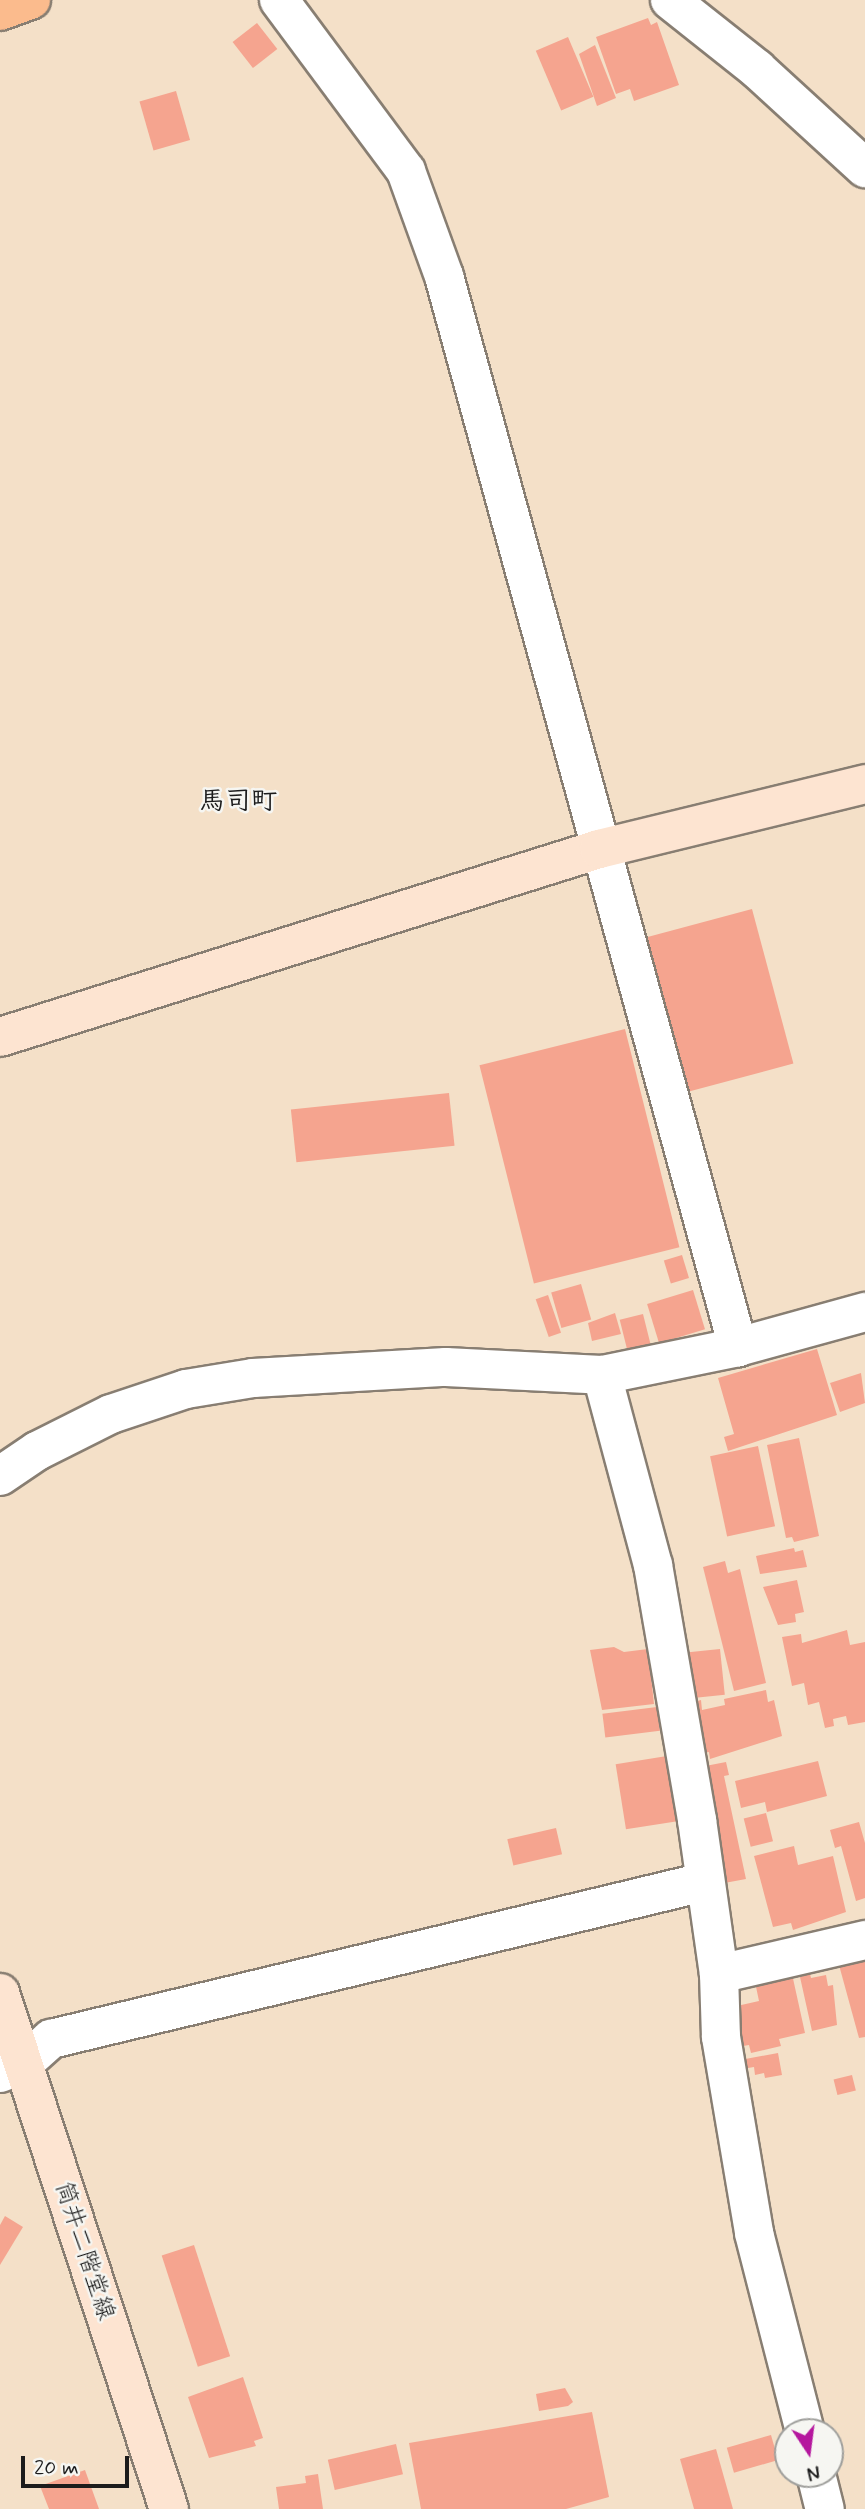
<!DOCTYPE html>
<meta charset="utf-8">
<style>
body{margin:0}
#map{position:relative;width:865px;height:2509px;overflow:hidden;background:#f4e0c8;font-family:Mynerve,"Klee One",sans-serif}
div>[style]{position:absolute}
.building>*{inset:0;background:#f5a48f;transform-origin:0 0}
.roads{filter:drop-shadow(2px 0 #887e72) drop-shadow(-2px 0 #887e72) drop-shadow(0 2px #887e72) drop-shadow(0 -2px #887e72)}
.street>*{height:38px;margin:-19px;padding:0 19px;transform-origin:19px;border-radius:19px;background:#fff}
.secondary>*{height:38px;margin:-19px;padding:0 19px;transform-origin:19px;border-radius:19px;background:#fde4d1}
.highway>*{height:38px;margin:-19px;padding:0 19px;transform-origin:19px;border-radius:19px;background:#fbbb8d}
span{translate:-50% -50%;white-space:nowrap;text-align:center;line-height:1.15;-webkit-text-stroke:5px #f6f6f2;paint-order:stroke}
.street-label{font-size:24px;color:#1c1c1c}
.neighbourhood-label{font-size:26px;color:#1c1c1c;font-weight:700}
.north{position:absolute;left:774px;top:2418px;width:70px;height:70px;box-sizing:border-box;background:#f6f6f2;border:2px solid #9f9f9c;border-radius:50%;rotate:167deg;font-size:19px;font-weight:700;line-height:28px;text-align:center;color:#1c1c1c}
.north::after{content:'';display:block;margin:auto;width:24px;height:32px;background:#b5179e;clip-path:polygon(50% 0,100% 100%,50% 72%,0 100%)}
.scale{position:absolute;left:21px;top:2456px;width:108px;height:32px;box-sizing:border-box;border:4px solid #1c1c1c;border-top:0;padding-left:9px;font-size:21px;line-height:24px;white-space:nowrap;color:#1c1c1c;-webkit-text-stroke:5px #f6f6f2;paint-order:stroke}
</style>
<div id="map">
<div class="building">
<i style="clip-path:polygon(648px 18px,651px 25px,657px 22px,679px 85px,634px 101px,630px 89px,616px 94px,596px 37px)"></i>
<i style="left:257px;top:23px;width:33px;height:31px;rotate:52deg"></i>
<i style="left:568px;top:37px;width:65px;height:35px;rotate:67deg"></i>
<i style="clip-path:polygon(595px 45px,616px 98px,597px 106px,579px 54px)"></i>
<i style="left:176px;top:91px;width:51px;height:38px;rotate:74deg"></i>
<i style="left:752px;top:909px;width:160px;height:110px;rotate:75deg"></i>
<i style="left:625px;top:1029px;width:225px;height:150px;rotate:76deg"></i>
<i style="left:449px;top:1093px;width:53px;height:159px;rotate:84deg"></i>
<i style="left:682px;top:1255px;width:24px;height:19px;rotate:73deg"></i>
<i style="left:581px;top:1284px;width:37px;height:31px;rotate:74deg"></i>
<i style="left:693px;top:1290px;width:41px;height:48px;rotate:73deg"></i>
<i style="left:548px;top:1295px;width:40px;height:13px;rotate:71deg"></i>
<i style="clip-path:polygon(615px 1313px,621px 1334px,592px 1341px,588px 1323px)"></i>
<i style="left:643px;top:1314px;width:32px;height:24px;rotate:76deg"></i>
<i style="clip-path:polygon(817px 1349px,837px 1415px,728px 1451px,724px 1437px,734px 1434px,718px 1378px)"></i>
<i style="clip-path:polygon(861px 1373px,865px 1403px,840px 1412px,830px 1383px)"></i>
<i style="clip-path:polygon(799px 1438px,819px 1536px,794px 1542px,792px 1537px,786px 1538px,767px 1445px)"></i>
<i style="left:758px;top:1446px;width:82px;height:49px;rotate:78deg"></i>
<i style="clip-path:polygon(794px 1548px,795px 1552px,803px 1550px,807px 1567px,760px 1574px,756px 1556px)"></i>
<i style="clip-path:polygon(725px 1561px,728px 1573px,740px 1569px,766px 1683px,734px 1691px,703px 1567px)"></i>
<i style="clip-path:polygon(797px 1580px,804px 1612px,795px 1614px,796px 1622px,778px 1625px,763px 1587px)"></i>
<i style="clip-path:polygon(847px 1630px,850px 1645px,865px 1642px,865px 1722px,848px 1725px,846px 1716px,833px 1719px,834px 1726px,825px 1728px,819px 1702px,808px 1705px,804px 1683px,792px 1686px,782px 1637px,801px 1634px,802px 1643px)"></i>
<i style="clip-path:polygon(614px 1647px,624px 1652px,648px 1649px,654px 1704px,602px 1710px,590px 1650px)"></i>
<i style="left:720px;top:1649px;width:46px;height:39px;rotate:84deg"></i>
<i style="clip-path:polygon(766px 1690px,768px 1702px,774px 1700px,782px 1736px,710px 1759px,709px 1752px,694px 1755px,683px 1705px,701px 1700px,702px 1710px,725px 1705px,724px 1699px)"></i>
<i style="left:657px;top:1707px;width:24px;height:55px;rotate:83deg"></i>
<i style="left:667px;top:1756px;width:66px;height:52px;rotate:81deg"></i>
<i style="clip-path:polygon(818px 1761px,827px 1796px,767px 1812px,765px 1802px,741px 1808px,735px 1781px)"></i>
<i style="clip-path:polygon(726px 1762px,729px 1775px,724px 1776px,746px 1879px,719px 1884px,695px 1768px)"></i>
<i style="left:766px;top:1813px;width:29px;height:23px;rotate:76deg"></i>
<i style="clip-path:polygon(859px 1822px,865px 1843px,865px 1898px,856px 1901px,841px 1846px,835px 1848px,830px 1830px)"></i>
<i style="left:556px;top:1828px;width:27px;height:50px;rotate:77deg"></i>
<i style="clip-path:polygon(794px 1846px,798px 1865px,833px 1856px,846px 1912px,793px 1930px,791px 1923px,773px 1927px,754px 1856px)"></i>
<i style="clip-path:polygon(865px 1950px,865px 2037px,859px 2038px,839px 1965px)"></i>
<i style="clip-path:polygon(792px 1974px,805px 2033px,779px 2039px,781px 2046px,751px 2053px,749px 2045px,737px 2047px,728px 2008px,759px 2001px,755px 1982px)"></i>
<i style="clip-path:polygon(810px 1974px,811px 1978px,826px 1975px,828px 1986px,833px 1985px,837px 2025px,812px 2031px,800px 1977px)"></i>
<i style="clip-path:polygon(778px 2053px,782px 2075px,765px 2078px,764px 2073px,755px 2075px,754px 2067px,742px 2069px,740px 2060px)"></i>
<i style="left:852px;top:2075px;width:16px;height:19px;rotate:76deg"></i>
<i style="clip-path:polygon(5px 2216px,23px 2227px,0 2265px,0 2225px)"></i>
<i style="left:194px;top:2245px;width:117px;height:34px;rotate:72deg"></i>
<i style="clip-path:polygon(243px 2377px,263px 2438px,254px 2441px,256px 2446px,209px 2458px,188px 2397px)"></i>
<i style="clip-path:polygon(565px 2388px,573px 2402px,568px 2406px,539px 2411px,536px 2394px)"></i>
<i style="clip-path:polygon(592px 2412px,609px 2497px,566px 2509px,421px 2509px,409px 2443px)"></i>
<i style="left:771px;top:2435px;width:26px;height:46px;rotate:74deg"></i>
<i style="left:396px;top:2444px;width:31px;height:70px;rotate:77deg"></i>
<i style="clip-path:polygon(716px 2449px,733px 2509px,694px 2509px,680px 2459px)"></i>
<i style="clip-path:polygon(85px 2470px,99px 2509px,49px 2509px,40px 2486px)"></i>
<i style="clip-path:polygon(318px 2474px,323px 2509px,279px 2509px,276px 2487px,306px 2483px,305px 2476px)"></i>
</div>
<div class="roads">
<div class="street">
<i style="left:279px;top:0;width:213px;rotate:53.4deg"></i>
<i style="left:406px;top:171px;width:112px;rotate:70.1deg"></i>
<i style="left:444px;top:276px;width:1111px;rotate:74.65deg"></i>
<i style="left:670px;top:0;width:111px;rotate:38.4deg"></i>
<i style="left:757px;top:69px;width:147px;rotate:42.5deg"></i>
<i style="left:602px;top:1375px;width:197px;rotate:75deg"></i>
<i style="left:653px;top:1565px;width:259px;rotate:80.2deg"></i>
<i style="left:697px;top:1820px;width:156px;rotate:81.9deg"></i>
<i style="left:719px;top:1974px;width:63px;rotate:88.2deg"></i>
<i style="left:721px;top:2037px;width:199px;rotate:80.4deg"></i>
<i style="left:754px;top:2233px;width:205px;rotate:75.6deg"></i>
<i style="left:0;top:1476px;width:45px;rotate:-34deg"></i>
<i style="left:37px;top:1451px;width:83px;rotate:-26.6deg"></i>
<i style="left:111px;top:1414px;width:79px;rotate:-18.4deg"></i>
<i style="left:186px;top:1389px;width:68px;rotate:-9.3deg"></i>
<i style="left:253px;top:1378px;width:193px;rotate:-3.3deg"></i>
<i style="left:446px;top:1367px;width:156px;rotate:2.9deg"></i>
<i style="left:602px;top:1375px;width:139px;rotate:-11.6deg"></i>
<i style="left:738px;top:1347px;width:132px;rotate:-15.4deg"></i>
<i style="left:719px;top:1974px;width:150px;rotate:-13.1deg"></i>
<i style="left:0;top:2073px;width:25px;rotate:-21deg"></i>
<i style="left:23px;top:2064px;width:38px;rotate:-42deg"></i>
<i style="left:51px;top:2039px;width:672px;rotate:-13.52deg"></i>
<i style="left:816px;top:2474px;width:36px;rotate:76deg"></i>
</div>
<div class="secondary">
<i style="left:0;top:1037px;width:628px;rotate:-17.42deg"></i>
<i style="left:599px;top:849px;width:274px;rotate:-13.7deg"></i>
<i style="left:0;top:1993px;width:543px;rotate:71.87deg"></i>
</div>
<div class="highway">
<i style="left:0;top:11px;width:33px;rotate:-20deg"></i>
</div>
</div>
<div class="street-label">
<span style="left:84px;top:2251px;rotate:72deg">筒井二階堂線</span>
</div>
<div class="neighbourhood-label">
<span style="left:238px;top:803px">馬司町</span>
</div>
<div class="north">N</div>
<div class="scale">20 m</div>
</div>
